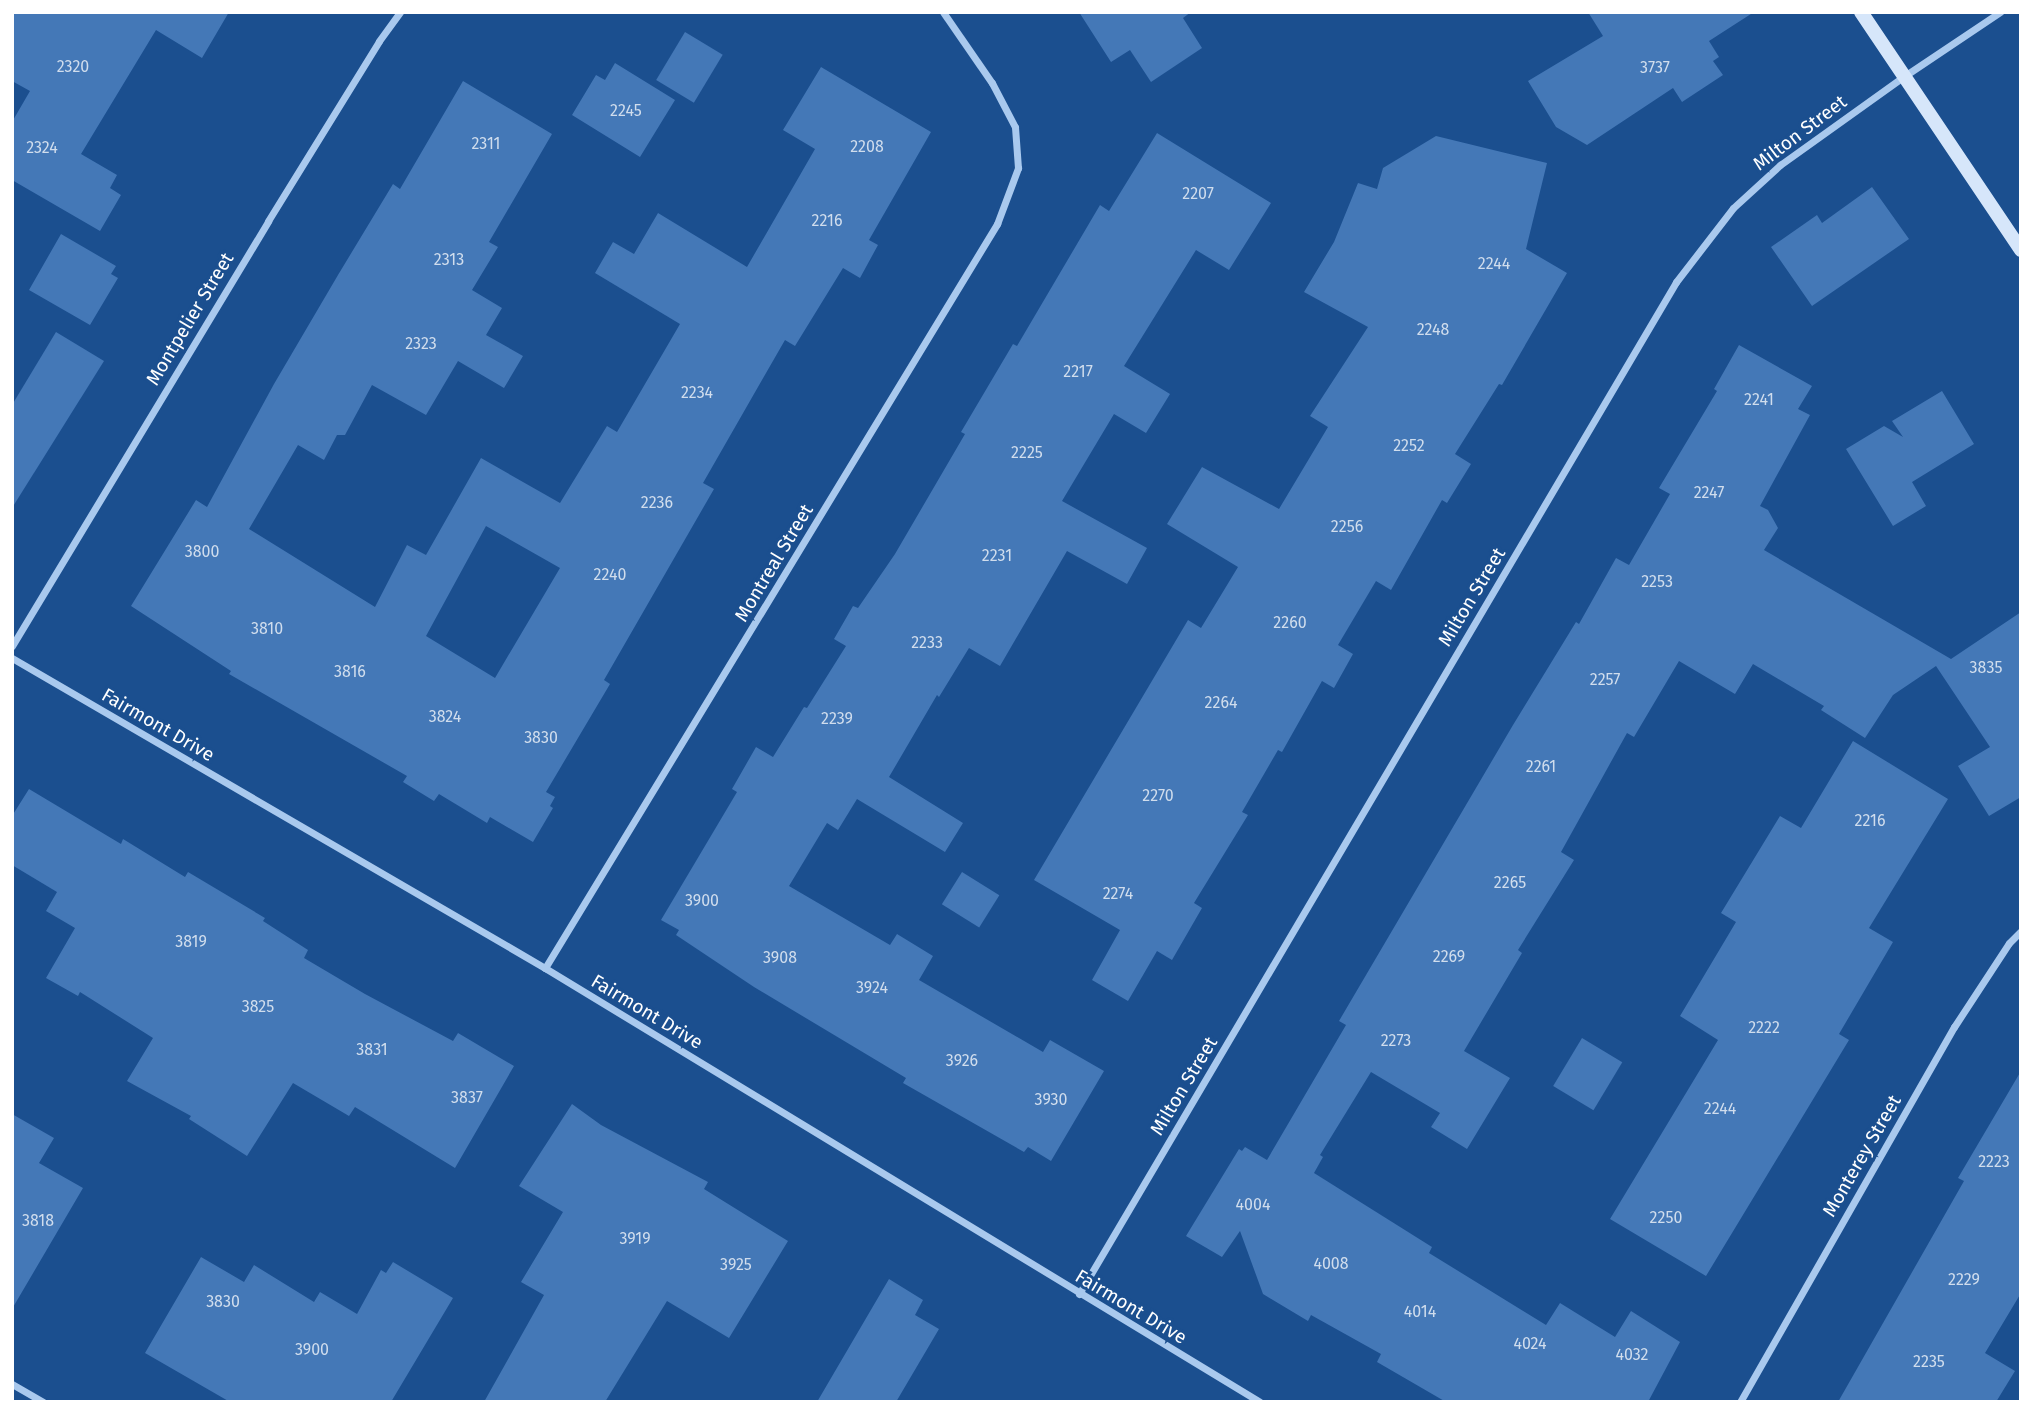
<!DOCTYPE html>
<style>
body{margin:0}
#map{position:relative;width:2033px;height:1414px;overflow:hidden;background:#1b4f8f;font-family:"Fira Sans",sans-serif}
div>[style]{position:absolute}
.building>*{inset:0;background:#4478b7;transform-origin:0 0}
.street>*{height:7px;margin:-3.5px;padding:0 3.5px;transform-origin:3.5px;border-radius:3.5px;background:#a9c9ee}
.secondary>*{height:14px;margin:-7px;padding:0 7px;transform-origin:7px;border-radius:7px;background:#d6e6fa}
span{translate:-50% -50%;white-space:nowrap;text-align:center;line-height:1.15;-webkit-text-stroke:6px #1b4f8f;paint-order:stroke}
.number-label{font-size:16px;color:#d0dded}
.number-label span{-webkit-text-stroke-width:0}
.street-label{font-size:19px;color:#fff}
.frame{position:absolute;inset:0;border:14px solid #fff;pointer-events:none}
</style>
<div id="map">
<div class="building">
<i style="clip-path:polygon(12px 12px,229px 12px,202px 58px,156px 30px,81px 154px,117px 175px,110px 188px,121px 195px,100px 231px,12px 180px,12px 122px,30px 91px,12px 81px)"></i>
<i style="clip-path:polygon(1079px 12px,1191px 12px,1183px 18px,1202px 48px,1151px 82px,1130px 50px,1111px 62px)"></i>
<i style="clip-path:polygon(1588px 12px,1754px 12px,1709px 41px,1719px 57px,1713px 61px,1723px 75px,1682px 102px,1673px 88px,1587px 145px,1556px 127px,1528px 81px,1603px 36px)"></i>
<i style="left:685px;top:32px;width:44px;height:56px;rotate:31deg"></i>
<i style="clip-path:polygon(615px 63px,675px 100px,640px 157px,572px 115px,596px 75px,605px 80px)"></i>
<i style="clip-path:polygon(evenodd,821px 67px,931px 132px,869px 240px,878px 245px,860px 278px,843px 268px,795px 346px,785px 340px,703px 483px,714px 489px,604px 680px,610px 684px,546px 792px,555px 797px,550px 806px,553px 808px,533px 842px,490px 817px,487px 823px,439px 794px,434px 801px,403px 782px,407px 776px,229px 674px,231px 671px,131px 606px,196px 500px,207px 507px,274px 384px,338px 275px,393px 184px,400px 189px,463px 81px,552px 134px,489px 242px,498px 247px,472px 290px,502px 308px,486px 335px,523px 356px,504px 388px,458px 361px,426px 415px,372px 385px,345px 435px,337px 435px,324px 460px,298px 445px,249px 529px,375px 607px,407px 545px,426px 555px,481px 458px,560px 503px,607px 426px,617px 432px,680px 324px,595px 273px,613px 242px,634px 254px,658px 213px,747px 267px,815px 149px,783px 130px,821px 67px,486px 526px,560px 568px,495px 678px,426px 636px,486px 526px)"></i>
<i style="clip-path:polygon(1157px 133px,1271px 203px,1229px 270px,1196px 250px,1124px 366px,1170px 394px,1146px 433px,1114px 414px,1062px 501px,1147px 548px,1127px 584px,1067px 551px,1000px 666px,969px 648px,939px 697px,937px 695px,889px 777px,963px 823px,945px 852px,857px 799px,838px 830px,827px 823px,789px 886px,890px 945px,897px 934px,933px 956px,919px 980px,1043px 1052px,1050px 1040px,1104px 1071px,1051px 1161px,1028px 1147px,1024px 1152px,903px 1083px,906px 1078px,754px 987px,676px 935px,679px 930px,661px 920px,737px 792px,732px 789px,756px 747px,773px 757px,804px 707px,807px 708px,846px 646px,834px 639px,853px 606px,858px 608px,895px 554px,965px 434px,961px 432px,1013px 344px,1017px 346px,1100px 205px,1109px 211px)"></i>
<i style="clip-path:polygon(1436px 136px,1547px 163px,1526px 249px,1567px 273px,1502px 385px,1499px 384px,1455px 454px,1471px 464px,1447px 503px,1442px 500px,1391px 590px,1376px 581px,1338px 645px,1353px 654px,1334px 688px,1322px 681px,1282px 752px,1278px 750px,1242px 812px,1248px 815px,1194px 903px,1202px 908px,1172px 960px,1157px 951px,1128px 1001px,1092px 980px,1120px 930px,1034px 880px,1188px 620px,1201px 628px,1238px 567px,1167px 524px,1202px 467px,1279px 509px,1328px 427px,1310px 416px,1368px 327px,1304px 292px,1334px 242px,1358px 183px,1377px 189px,1383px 168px)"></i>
<i style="clip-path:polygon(1872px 187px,1909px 239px,1812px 306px,1771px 247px,1817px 215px,1822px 223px)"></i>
<i style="clip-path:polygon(61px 234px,116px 266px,111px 274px,118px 278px,90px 325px,29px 290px)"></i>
<i style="clip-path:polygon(56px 332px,104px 361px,12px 508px,12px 405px)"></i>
<i style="clip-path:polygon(1739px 345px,1812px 386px,1798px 409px,1810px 415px,1760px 506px,1768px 510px,1778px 528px,1764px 550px,1951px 659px,2021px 612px,2021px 797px,1989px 816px,1958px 766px,1990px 747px,1936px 666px,1893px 695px,1865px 738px,1821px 710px,1824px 706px,1753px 664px,1735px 694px,1679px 661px,1634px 737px,1627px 733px,1561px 852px,1574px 860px,1518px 950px,1522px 953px,1464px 1051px,1510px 1078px,1467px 1149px,1431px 1127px,1440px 1113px,1371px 1072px,1320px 1155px,1323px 1157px,1314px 1173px,1432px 1247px,1429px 1253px,1546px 1325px,1560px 1303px,1615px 1337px,1631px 1311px,1680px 1342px,1648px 1402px,1446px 1402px,1377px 1362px,1381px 1354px,1311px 1315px,1308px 1321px,1263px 1294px,1240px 1231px,1222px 1257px,1186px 1236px,1239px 1149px,1242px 1151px,1245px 1147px,1267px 1160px,1346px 1025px,1339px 1021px,1513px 725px,1576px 622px,1579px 624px,1616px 558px,1629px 565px,1670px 494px,1659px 488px,1717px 391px,1714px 389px)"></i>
<i style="clip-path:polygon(1942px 391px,1974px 444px,1912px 482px,1926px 506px,1893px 526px,1846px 449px,1884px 426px,1903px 437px,1892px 421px)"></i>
<i style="clip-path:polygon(1853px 741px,1948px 799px,1869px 928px,1893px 942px,1839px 1034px,1849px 1040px,1706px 1276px,1610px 1219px,1718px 1040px,1680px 1016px,1736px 922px,1721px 913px,1780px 816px,1801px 828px)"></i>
<i style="clip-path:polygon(29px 789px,121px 844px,123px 839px,185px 877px,188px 872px,265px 918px,263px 921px,308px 950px,304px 958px,365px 994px,453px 1041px,458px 1033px,514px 1066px,455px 1168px,355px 1107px,349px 1116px,293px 1083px,247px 1156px,189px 1119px,191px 1116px,127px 1081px,153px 1038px,80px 992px,78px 996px,46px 978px,75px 928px,46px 911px,57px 892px,12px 865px,12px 816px)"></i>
<i style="left:962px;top:872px;width:44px;height:38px;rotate:32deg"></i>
<i style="left:1582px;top:1038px;width:47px;height:56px;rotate:31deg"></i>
<i style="clip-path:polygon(2021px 1071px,2021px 1293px,1985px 1353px,2015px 1371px,1996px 1402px,1838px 1402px,1964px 1181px,1958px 1178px)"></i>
<i style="clip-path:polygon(572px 1104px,601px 1125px,708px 1182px,704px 1189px,788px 1241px,729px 1338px,667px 1301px,605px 1402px,484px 1402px,544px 1295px,521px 1282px,563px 1212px,519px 1186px)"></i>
<i style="clip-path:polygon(12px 1114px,54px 1138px,39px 1163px,83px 1188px,12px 1309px)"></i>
<i style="clip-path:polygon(201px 1257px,244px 1282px,254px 1265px,314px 1302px,320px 1292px,357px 1314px,381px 1270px,386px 1273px,393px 1262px,453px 1298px,391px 1402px,230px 1402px,145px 1353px)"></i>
<i style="clip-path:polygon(889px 1279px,923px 1300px,915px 1315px,939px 1329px,896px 1402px,817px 1402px)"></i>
</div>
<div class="street">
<i style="left:12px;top:646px;width:496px;rotate:-58.9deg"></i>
<i style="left:268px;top:221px;width:211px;rotate:-58.3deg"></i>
<i style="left:379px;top:41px;width:36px;rotate:-54deg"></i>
<i style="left:12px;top:658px;width:617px;rotate:30.18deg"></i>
<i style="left:545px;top:968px;width:836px;rotate:31.26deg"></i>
<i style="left:545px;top:968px;width:871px;rotate:-58.72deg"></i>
<i style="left:997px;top:224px;width:60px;rotate:-69.4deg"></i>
<i style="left:1018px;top:168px;width:41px;rotate:-94.2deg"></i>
<i style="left:1015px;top:127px;width:50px;rotate:-117.6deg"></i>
<i style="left:992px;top:83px;width:86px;rotate:-124.6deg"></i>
<i style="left:1079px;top:1294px;width:1175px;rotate:-59.46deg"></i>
<i style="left:1676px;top:282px;width:93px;rotate:-52.4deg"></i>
<i style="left:1733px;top:208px;width:64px;rotate:-42.5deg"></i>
<i style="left:1780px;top:165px;width:151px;rotate:-35.6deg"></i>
<i style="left:1903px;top:77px;width:117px;rotate:-33.8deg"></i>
<i style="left:12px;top:1384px;width:36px;rotate:30deg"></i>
<i style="left:1740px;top:1402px;width:432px;rotate:-60.3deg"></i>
<i style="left:1954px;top:1027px;width:100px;rotate:-56.8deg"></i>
<i style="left:2009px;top:943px;width:17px;rotate:-45deg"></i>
</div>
<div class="secondary">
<i style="left:1861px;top:12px;width:287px;rotate:56.1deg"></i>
</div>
<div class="number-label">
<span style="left:73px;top:67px">2320</span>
<span style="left:1655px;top:68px">3737</span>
<span style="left:626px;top:111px">2245</span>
<span style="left:486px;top:144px">2311</span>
<span style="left:867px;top:147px">2208</span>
<span style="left:42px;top:148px">2324</span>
<span style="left:1198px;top:194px">2207</span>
<span style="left:827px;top:221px">2216</span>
<span style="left:449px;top:260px">2313</span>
<span style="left:1494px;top:264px">2244</span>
<span style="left:1433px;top:330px">2248</span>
<span style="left:421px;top:344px">2323</span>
<span style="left:1078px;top:372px">2217</span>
<span style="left:697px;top:393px">2234</span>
<span style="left:1759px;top:400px">2241</span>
<span style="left:1409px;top:446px">2252</span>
<span style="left:1027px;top:453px">2225</span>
<span style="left:1709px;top:493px">2247</span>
<span style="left:657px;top:503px">2236</span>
<span style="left:1347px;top:527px">2256</span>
<span style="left:202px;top:552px">3800</span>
<span style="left:997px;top:556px">2231</span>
<span style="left:610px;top:575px">2240</span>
<span style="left:1657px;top:582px">2253</span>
<span style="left:1290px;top:623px">2260</span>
<span style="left:267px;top:629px">3810</span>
<span style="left:927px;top:643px">2233</span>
<span style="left:1986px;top:668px">3835</span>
<span style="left:350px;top:672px">3816</span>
<span style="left:1605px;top:680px">2257</span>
<span style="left:1221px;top:703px">2264</span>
<span style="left:445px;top:717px">3824</span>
<span style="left:837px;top:719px">2239</span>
<span style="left:541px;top:738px">3830</span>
<span style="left:1541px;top:767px">2261</span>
<span style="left:1158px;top:796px">2270</span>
<span style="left:1870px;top:821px">2216</span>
<span style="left:1510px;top:883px">2265</span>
<span style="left:1118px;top:894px">2274</span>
<span style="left:702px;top:901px">3900</span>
<span style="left:191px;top:942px">3819</span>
<span style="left:1449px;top:957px">2269</span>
<span style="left:780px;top:958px">3908</span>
<span style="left:872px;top:988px">3924</span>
<span style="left:258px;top:1007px">3825</span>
<span style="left:1764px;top:1028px">2222</span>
<span style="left:1396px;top:1041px">2273</span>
<span style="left:372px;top:1050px">3831</span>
<span style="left:962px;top:1061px">3926</span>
<span style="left:467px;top:1098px">3837</span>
<span style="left:1051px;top:1100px">3930</span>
<span style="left:1720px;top:1109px">2244</span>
<span style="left:1994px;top:1162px">2223</span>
<span style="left:1253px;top:1205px">4004</span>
<span style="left:1666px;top:1218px">2250</span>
<span style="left:38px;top:1221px">3818</span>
<span style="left:635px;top:1239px">3919</span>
<span style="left:1331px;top:1264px">4008</span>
<span style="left:736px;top:1265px">3925</span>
<span style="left:1964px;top:1280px">2229</span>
<span style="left:223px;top:1302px">3830</span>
<span style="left:1420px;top:1312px">4014</span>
<span style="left:1530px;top:1344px">4024</span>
<span style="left:312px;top:1350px">3900</span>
<span style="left:1632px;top:1355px">4032</span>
<span style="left:1929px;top:1362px">2235</span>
</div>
<div class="street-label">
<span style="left:1800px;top:133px;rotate:-37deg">Milton Street</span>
<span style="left:190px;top:319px;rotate:-59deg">Montpelier Street</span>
<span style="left:774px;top:563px;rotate:-59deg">Montreal Street</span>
<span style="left:1472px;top:597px;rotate:-59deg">Milton Street</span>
<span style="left:158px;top:725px;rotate:30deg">Fairmont Drive</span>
<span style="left:647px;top:1012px;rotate:31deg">Fairmont Drive</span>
<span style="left:1184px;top:1086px;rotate:-59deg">Milton Street</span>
<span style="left:1862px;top:1156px;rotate:-60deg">Monterey Street</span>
<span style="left:1131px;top:1307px;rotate:31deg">Fairmont Drive</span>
</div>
<div class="frame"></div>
</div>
